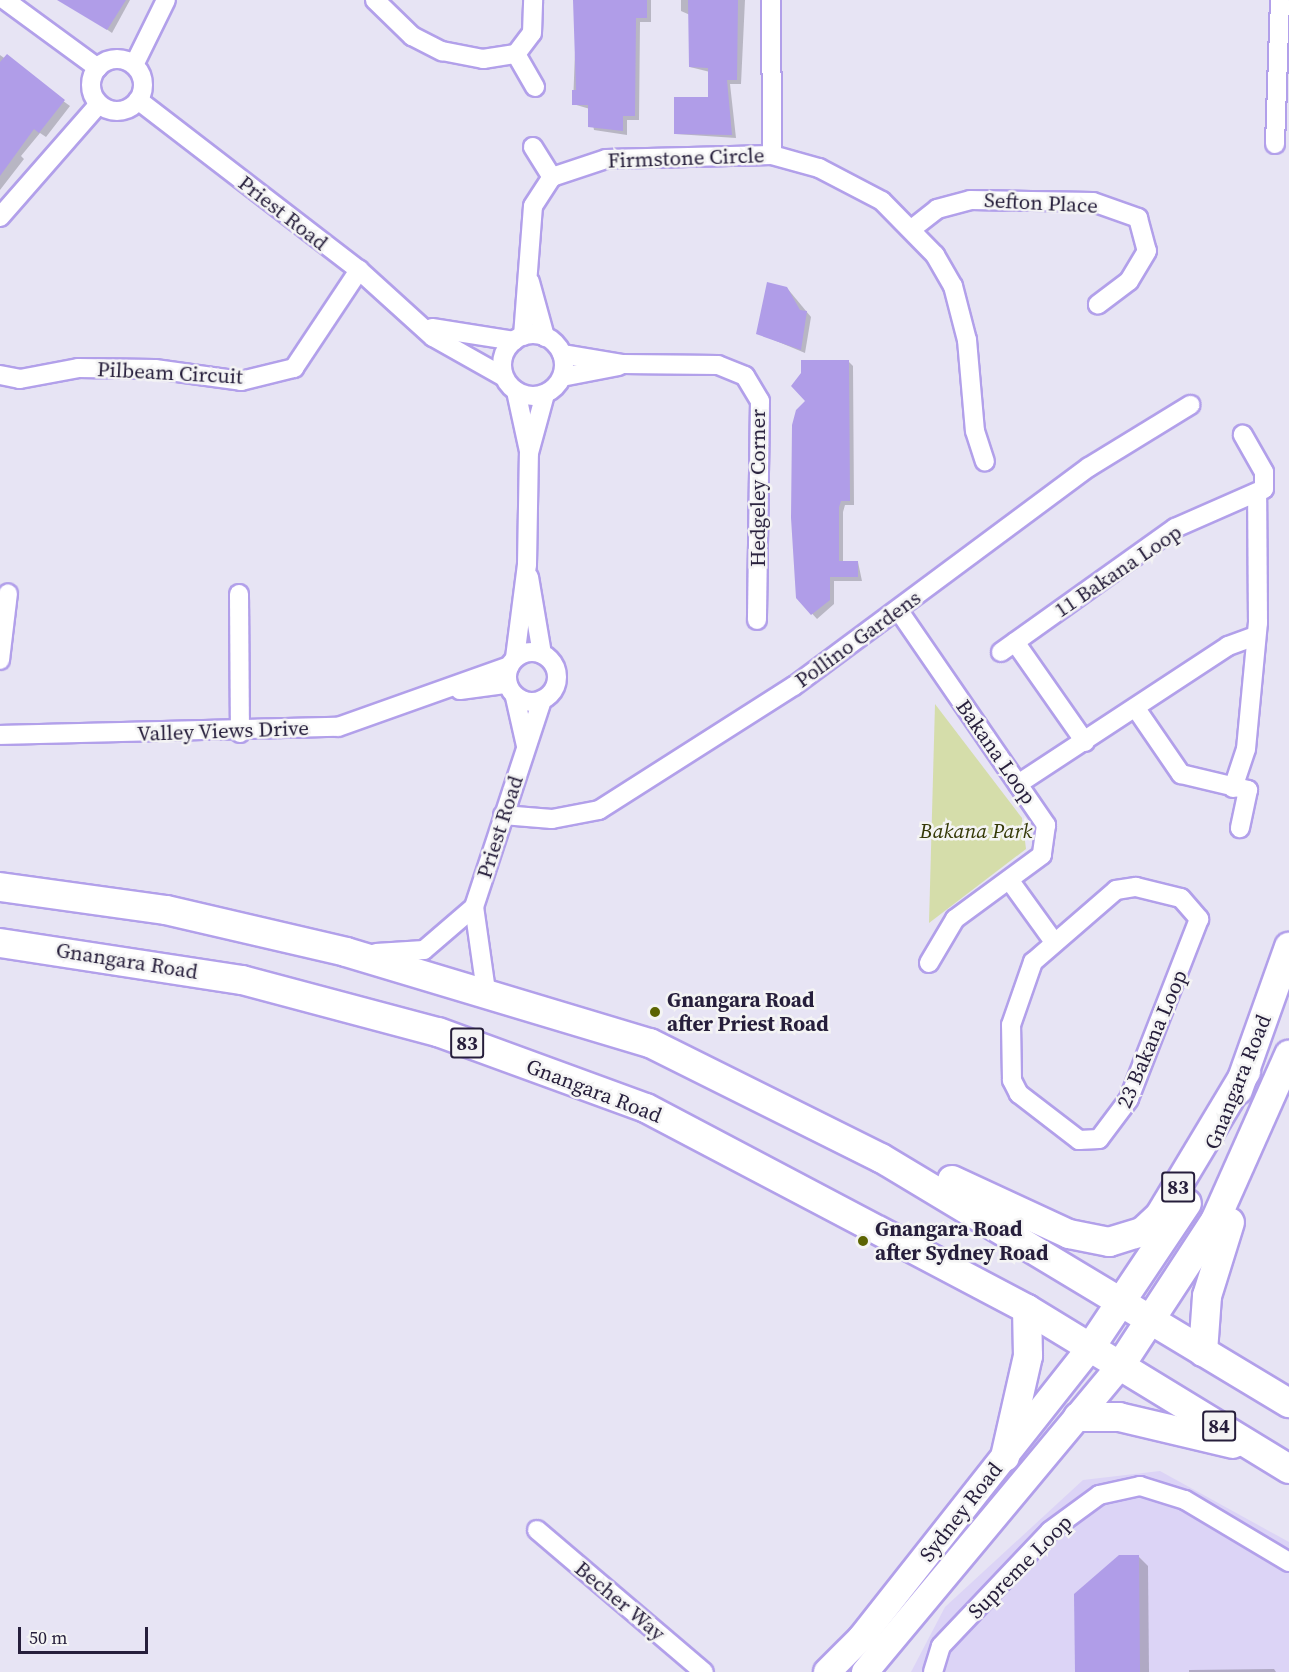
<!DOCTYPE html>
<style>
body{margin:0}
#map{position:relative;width:1289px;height:1672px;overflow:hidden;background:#e7e4f4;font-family:"Source Serif 4",serif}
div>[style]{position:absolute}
.built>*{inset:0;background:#dcd4f6}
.green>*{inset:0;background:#d5ddaa}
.shadow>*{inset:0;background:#0003}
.building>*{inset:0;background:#b09de8}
.roads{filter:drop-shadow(2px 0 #b2a0ea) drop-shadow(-2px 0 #b2a0ea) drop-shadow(0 2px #b2a0ea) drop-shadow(0 -2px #b2a0ea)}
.street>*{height:18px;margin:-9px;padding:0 9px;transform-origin:9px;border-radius:9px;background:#fff}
.street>.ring{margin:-9px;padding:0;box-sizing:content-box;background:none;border:18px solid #fff;border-radius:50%}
.secondary>*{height:26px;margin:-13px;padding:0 13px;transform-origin:13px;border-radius:13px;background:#fff}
.primary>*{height:28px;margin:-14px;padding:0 14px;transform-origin:14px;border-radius:14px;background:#fff}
.dots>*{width:16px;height:16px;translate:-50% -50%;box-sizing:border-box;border:3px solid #f4f4f4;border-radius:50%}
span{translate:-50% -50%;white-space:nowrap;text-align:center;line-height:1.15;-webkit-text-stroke:5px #f4f4f4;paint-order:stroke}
.shield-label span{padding:2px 4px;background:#f4f4f4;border:2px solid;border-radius:4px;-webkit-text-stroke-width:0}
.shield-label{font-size:20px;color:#261e3b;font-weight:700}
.street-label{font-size:21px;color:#261e3b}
.park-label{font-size:21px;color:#353907;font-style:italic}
.poi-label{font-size:21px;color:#261e3b;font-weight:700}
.left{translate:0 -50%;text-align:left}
.scale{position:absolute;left:18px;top:1627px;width:130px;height:27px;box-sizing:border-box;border:3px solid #261e3b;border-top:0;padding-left:8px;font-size:18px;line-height:21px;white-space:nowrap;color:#261e3b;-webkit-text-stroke:4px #f4f4f4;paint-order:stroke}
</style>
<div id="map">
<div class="built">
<i style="clip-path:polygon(1160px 1471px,1289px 1542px,1289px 1672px,911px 1672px,945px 1607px,1083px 1480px)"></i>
</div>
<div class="green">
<i style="clip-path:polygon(935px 704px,1022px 818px,1026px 849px,929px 923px)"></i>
</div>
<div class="shadow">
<i style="clip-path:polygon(65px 0,130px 0,112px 33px)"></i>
<i style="clip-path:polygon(577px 0,651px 0,651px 22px,640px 22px,639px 120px,627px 120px,627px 135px,594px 130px,590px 109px,573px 104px)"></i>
<i style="clip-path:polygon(681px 0,745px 0,741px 84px,730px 84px,736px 138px,676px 134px,710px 98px,710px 72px,690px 67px,690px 15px,681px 11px)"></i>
<i style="clip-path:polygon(0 55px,70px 106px,46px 137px,40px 133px,21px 156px,24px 159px,0 190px)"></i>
<i style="clip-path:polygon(787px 288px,811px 317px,805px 353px,757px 333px)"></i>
<i style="clip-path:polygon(849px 362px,853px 366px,854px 505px,845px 505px,843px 512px,843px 562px,858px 562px,862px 581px,834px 581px,834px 604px,817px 619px,798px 598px)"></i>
<i style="clip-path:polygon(1138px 1556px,1148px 1566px,1149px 1672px,1077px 1672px)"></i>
<i style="clip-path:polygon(1274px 1669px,1276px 1672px,1189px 1672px,1189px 1670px)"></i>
</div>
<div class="building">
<i style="clip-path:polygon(57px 0,126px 0,107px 30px)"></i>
<i style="clip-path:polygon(573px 0,647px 0,647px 18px,636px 18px,635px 116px,623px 116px,623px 131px,588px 127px,588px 105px,572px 105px,572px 90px,576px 90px)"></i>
<i style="clip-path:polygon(688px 0,738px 0,737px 80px,727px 80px,732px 135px,674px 134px,674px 97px,708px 97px,708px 68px,689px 67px)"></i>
<i style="clip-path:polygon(7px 54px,65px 100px,39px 133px,34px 129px,0 176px,0 62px)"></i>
<i style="clip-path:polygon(767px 282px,787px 287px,800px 310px,807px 311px,801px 350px,756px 334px)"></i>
<i style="clip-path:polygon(801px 360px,849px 360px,850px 501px,841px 501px,839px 507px,839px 561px,858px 561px,858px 577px,830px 577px,830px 600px,811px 615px,796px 598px,791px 518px,792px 425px,796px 410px,805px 401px,791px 386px,801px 373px)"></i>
<i style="clip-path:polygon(1119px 1555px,1139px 1555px,1140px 1672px,1075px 1672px,1074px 1594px)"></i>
</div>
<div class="roads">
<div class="street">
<i style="left:5px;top:0;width:115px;rotate:36.2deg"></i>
<i style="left:375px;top:0;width:52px;rotate:44.2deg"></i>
<i style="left:412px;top:36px;width:34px;rotate:27deg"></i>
<i style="left:442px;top:51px;width:42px;rotate:11deg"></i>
<i style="left:483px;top:59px;width:33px;rotate:-9deg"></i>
<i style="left:516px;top:54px;width:26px;rotate:-53deg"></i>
<i style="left:532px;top:33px;width:33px;rotate:-88deg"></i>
<i style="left:771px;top:0;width:155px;rotate:89.6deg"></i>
<i style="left:516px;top:54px;width:38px;rotate:60deg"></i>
<i class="ring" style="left:91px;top:59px;width:34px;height:34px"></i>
<i style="left:134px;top:65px;width:72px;rotate:-63.8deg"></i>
<i style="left:138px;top:100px;width:279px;rotate:37.6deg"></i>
<i style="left:359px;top:270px;width:100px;rotate:42.2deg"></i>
<i style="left:433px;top:337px;width:81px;rotate:29.4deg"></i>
<i style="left:1275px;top:144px;width:144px;rotate:-88deg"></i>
<i style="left:533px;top:147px;width:36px;rotate:58deg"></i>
<i style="left:0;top:217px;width:150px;rotate:-48.8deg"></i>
<i style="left:913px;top:228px;width:31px;rotate:-38deg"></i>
<i style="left:937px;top:209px;width:34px;rotate:-15deg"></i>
<i style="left:970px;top:200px;width:123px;rotate:0.9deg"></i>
<i style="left:1093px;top:202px;width:48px;rotate:19.6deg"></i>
<i style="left:1138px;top:218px;width:34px;rotate:75deg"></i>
<i style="left:1147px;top:251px;width:35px;rotate:121deg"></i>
<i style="left:1129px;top:281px;width:39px;rotate:143deg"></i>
<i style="left:530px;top:282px;width:57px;rotate:74.7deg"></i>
<i style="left:432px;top:328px;width:83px;rotate:9deg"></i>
<i class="ring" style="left:502px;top:334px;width:44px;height:44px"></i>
<i style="left:523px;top:336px;width:130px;rotate:-85.6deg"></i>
<i style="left:533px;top:206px;width:35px;rotate:-57deg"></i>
<i style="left:552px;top:177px;width:57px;rotate:-18.4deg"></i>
<i style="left:606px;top:159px;width:166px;rotate:-1.4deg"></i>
<i style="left:772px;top:155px;width:49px;rotate:15.5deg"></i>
<i style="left:819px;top:168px;width:71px;rotate:27.6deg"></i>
<i style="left:882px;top:201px;width:76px;rotate:45.5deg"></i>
<i style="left:935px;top:255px;width:36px;rotate:60deg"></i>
<i style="left:953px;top:286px;width:56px;rotate:75.5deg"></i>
<i style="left:967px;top:340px;width:91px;rotate:85deg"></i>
<i style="left:975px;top:431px;width:32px;rotate:72deg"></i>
<i style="left:562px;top:354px;width:62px;rotate:9.3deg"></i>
<i style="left:623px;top:364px;width:95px;rotate:0.6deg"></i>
<i style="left:718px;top:365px;width:29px;rotate:22deg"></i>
<i style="left:745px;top:376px;width:29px;rotate:59deg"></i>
<i style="left:760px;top:401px;width:219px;rotate:90.8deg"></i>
<i style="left:0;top:375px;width:20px;rotate:11deg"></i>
<i style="left:20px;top:379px;width:59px;rotate:-10.7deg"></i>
<i style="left:78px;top:368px;width:77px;rotate:0.7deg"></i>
<i style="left:155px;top:369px;width:87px;rotate:7.9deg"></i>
<i style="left:241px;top:381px;width:55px;rotate:-13.8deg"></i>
<i style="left:294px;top:368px;width:118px;rotate:-56.4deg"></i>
<i style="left:562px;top:377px;width:58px;rotate:-10.9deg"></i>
<i style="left:516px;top:391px;width:61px;rotate:77.8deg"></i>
<i style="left:529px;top:577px;width:78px;rotate:80.4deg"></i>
<i style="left:239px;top:594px;width:139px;rotate:89.6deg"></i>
<i style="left:899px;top:611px;width:260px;rotate:55.5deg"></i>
<i style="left:1046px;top:825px;width:30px;rotate:98deg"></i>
<i style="left:1042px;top:855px;width:108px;rotate:143.7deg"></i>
<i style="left:955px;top:919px;width:51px;rotate:120.6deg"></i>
<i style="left:1015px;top:642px;width:122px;rotate:55deg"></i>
<i class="ring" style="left:507px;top:652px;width:32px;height:32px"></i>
<i style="left:1001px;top:652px;width:214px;rotate:-35.5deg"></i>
<i style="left:1175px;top:528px;width:97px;rotate:-23.7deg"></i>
<i style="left:1264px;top:489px;width:17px;rotate:-90deg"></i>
<i style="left:1264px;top:472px;width:43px;rotate:-119.6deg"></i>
<i style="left:515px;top:658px;width:95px;rotate:-82.7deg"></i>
<i style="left:527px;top:564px;width:111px;rotate:-89deg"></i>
<i style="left:529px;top:453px;width:61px;rotate:-74.8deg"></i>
<i style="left:0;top:660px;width:67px;rotate:-83.2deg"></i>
<i style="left:460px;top:690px;width:45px;rotate:-7.6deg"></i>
<i style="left:515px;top:697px;width:50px;rotate:77.3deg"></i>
<i style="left:1137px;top:710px;width:78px;rotate:55.5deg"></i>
<i style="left:1181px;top:774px;width:69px;rotate:13.4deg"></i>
<i style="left:1248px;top:790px;width:39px;rotate:102deg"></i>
<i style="left:0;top:735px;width:338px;rotate:-1.4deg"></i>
<i style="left:338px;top:727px;width:182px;rotate:-19.6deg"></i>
<i style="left:1018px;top:784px;width:251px;rotate:-33.3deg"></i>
<i style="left:1228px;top:646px;width:27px;rotate:-20deg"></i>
<i style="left:1233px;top:788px;width:41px;rotate:-71.6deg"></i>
<i style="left:1246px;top:749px;width:127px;rotate:-84.6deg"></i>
<i style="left:1258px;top:623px;width:130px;rotate:-90.4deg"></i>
<i style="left:503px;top:815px;width:49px;rotate:4.7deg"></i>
<i style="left:552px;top:819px;width:48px;rotate:-10.8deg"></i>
<i style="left:599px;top:810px;width:231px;rotate:-32.5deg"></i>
<i style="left:794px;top:686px;width:367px;rotate:-36.6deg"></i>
<i style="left:1089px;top:467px;width:119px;rotate:-31.5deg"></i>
<i style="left:1010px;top:881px;width:75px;rotate:54.2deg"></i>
<i style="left:1136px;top:887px;width:46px;rotate:13.7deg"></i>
<i style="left:1181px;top:898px;width:28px;rotate:49deg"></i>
<i style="left:1199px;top:919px;width:193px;rotate:111.3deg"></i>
<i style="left:1129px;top:1099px;width:50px;rotate:126.9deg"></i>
<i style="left:1099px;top:1139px;width:20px;rotate:177deg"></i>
<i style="left:1079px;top:1140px;width:76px;rotate:-142.5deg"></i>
<i style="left:1019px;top:1094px;width:16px;rotate:-117deg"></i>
<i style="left:1012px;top:1080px;width:55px;rotate:-91deg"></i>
<i style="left:1011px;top:1025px;width:67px;rotate:-70.8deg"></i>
<i style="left:1033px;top:962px;width:110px;rotate:-40.9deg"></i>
<i style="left:1116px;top:890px;width:20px;rotate:-9deg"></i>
<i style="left:376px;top:953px;width:48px;rotate:-3.6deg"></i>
<i style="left:424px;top:950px;width:66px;rotate:-40.7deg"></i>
<i style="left:486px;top:991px;width:85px;rotate:-98.1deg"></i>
<i style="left:474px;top:907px;width:218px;rotate:-71.8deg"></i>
<i style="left:537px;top:1530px;width:219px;rotate:40.4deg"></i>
<i style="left:933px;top:1672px;width:27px;rotate:-73deg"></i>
<i style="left:941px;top:1646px;width:158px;rotate:-46.5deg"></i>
<i style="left:1050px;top:1531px;width:61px;rotate:-36.3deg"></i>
<i style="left:1099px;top:1495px;width:42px;rotate:-12.4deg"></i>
<i style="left:1140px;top:1486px;width:47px;rotate:17.3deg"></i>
<i style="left:1185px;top:1500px;width:121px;rotate:30.8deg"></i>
</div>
<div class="secondary">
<i style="left:827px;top:1672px;width:48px;rotate:-45deg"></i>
<i style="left:861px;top:1638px;width:370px;rotate:-51.7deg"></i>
<i style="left:865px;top:1672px;width:398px;rotate:-50.2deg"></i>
</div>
<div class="primary">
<i style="left:0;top:887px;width:168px;rotate:7.9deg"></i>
<i style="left:166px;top:910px;width:185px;rotate:13.1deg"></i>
<i style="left:346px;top:952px;width:317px;rotate:16.7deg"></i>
<i style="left:650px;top:1043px;width:258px;rotate:26.5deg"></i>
<i style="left:881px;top:1158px;width:476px;rotate:31deg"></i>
<i style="left:0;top:943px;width:245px;rotate:8.7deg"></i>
<i style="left:242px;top:980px;width:203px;rotate:14.9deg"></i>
<i style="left:438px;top:1032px;width:221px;rotate:20.1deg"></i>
<i style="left:646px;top:1108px;width:431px;rotate:27.8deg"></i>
<i style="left:1027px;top:1309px;width:307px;rotate:31.4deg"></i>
<i style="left:1238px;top:1090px;width:152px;rotate:-70.4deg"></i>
<i style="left:952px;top:1180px;width:129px;rotate:24.8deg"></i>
<i style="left:1069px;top:1234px;width:41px;rotate:11.3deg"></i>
<i style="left:1109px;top:1242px;width:34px;rotate:-17deg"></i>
<i style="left:1142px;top:1232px;width:25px;rotate:-43deg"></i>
<i style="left:1160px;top:1215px;width:167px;rotate:-59deg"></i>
<i style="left:1090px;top:1348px;width:174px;rotate:-56.2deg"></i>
<i style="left:1203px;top:1352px;width:56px;rotate:-85.9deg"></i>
<i style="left:1207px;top:1296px;width:77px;rotate:-72.7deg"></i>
<i style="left:1120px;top:1366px;width:173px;rotate:-56.8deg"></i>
<i style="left:1215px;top:1221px;width:182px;rotate:-66deg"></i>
<i style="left:1078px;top:1417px;width:41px"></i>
<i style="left:1119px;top:1417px;width:117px;rotate:13.3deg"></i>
<i style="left:1005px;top:1457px;width:104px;rotate:-77.2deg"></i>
<i style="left:1028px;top:1356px;width:47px;rotate:-91.2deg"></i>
</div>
</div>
<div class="dots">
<i style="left:655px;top:1012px;background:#5c6402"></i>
<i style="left:863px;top:1241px;background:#5c6402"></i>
</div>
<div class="shield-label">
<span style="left:467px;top:1043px">83</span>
<span style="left:1178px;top:1187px">83</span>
<span style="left:1219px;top:1426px">84</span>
</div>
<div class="street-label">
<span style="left:686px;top:158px;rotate:-2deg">Firmstone Circle</span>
<span style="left:1041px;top:203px;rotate:3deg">Sefton Place</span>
<span style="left:283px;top:213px;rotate:38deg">Priest Road</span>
<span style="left:170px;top:373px;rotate:3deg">Pilbeam Circuit</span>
<span style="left:758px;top:488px;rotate:-90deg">Hedgeley Corner</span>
<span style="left:1118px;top:571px;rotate:-34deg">11 Bakana Loop</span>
<span style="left:858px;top:639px;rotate:-36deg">Pollino Gardens</span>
<span style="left:223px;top:731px;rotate:-2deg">Valley Views Drive</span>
<span style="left:996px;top:752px;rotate:55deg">Bakana Loop</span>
<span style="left:500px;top:827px;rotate:-72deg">Priest Road</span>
<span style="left:127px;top:961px;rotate:9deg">Gnangara Road</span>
<span style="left:1152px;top:1039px;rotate:-67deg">23 Bakana Loop</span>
<span style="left:1238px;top:1082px;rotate:-68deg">Gnangara Road</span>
<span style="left:594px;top:1091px;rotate:21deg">Gnangara Road</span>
<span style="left:961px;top:1512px;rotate:-52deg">Sydney Road</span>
<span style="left:1020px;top:1567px;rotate:-45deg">Supreme Loop</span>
<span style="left:620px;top:1601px;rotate:40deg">Becher Way</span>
</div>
<div class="park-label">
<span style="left:976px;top:831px">Bakana Park</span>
</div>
<div class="poi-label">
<span class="left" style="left:667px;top:1012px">Gnangara Road<br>after Priest Road</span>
<span class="left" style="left:875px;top:1241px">Gnangara Road<br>after Sydney Road</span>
</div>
<div class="scale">50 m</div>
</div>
